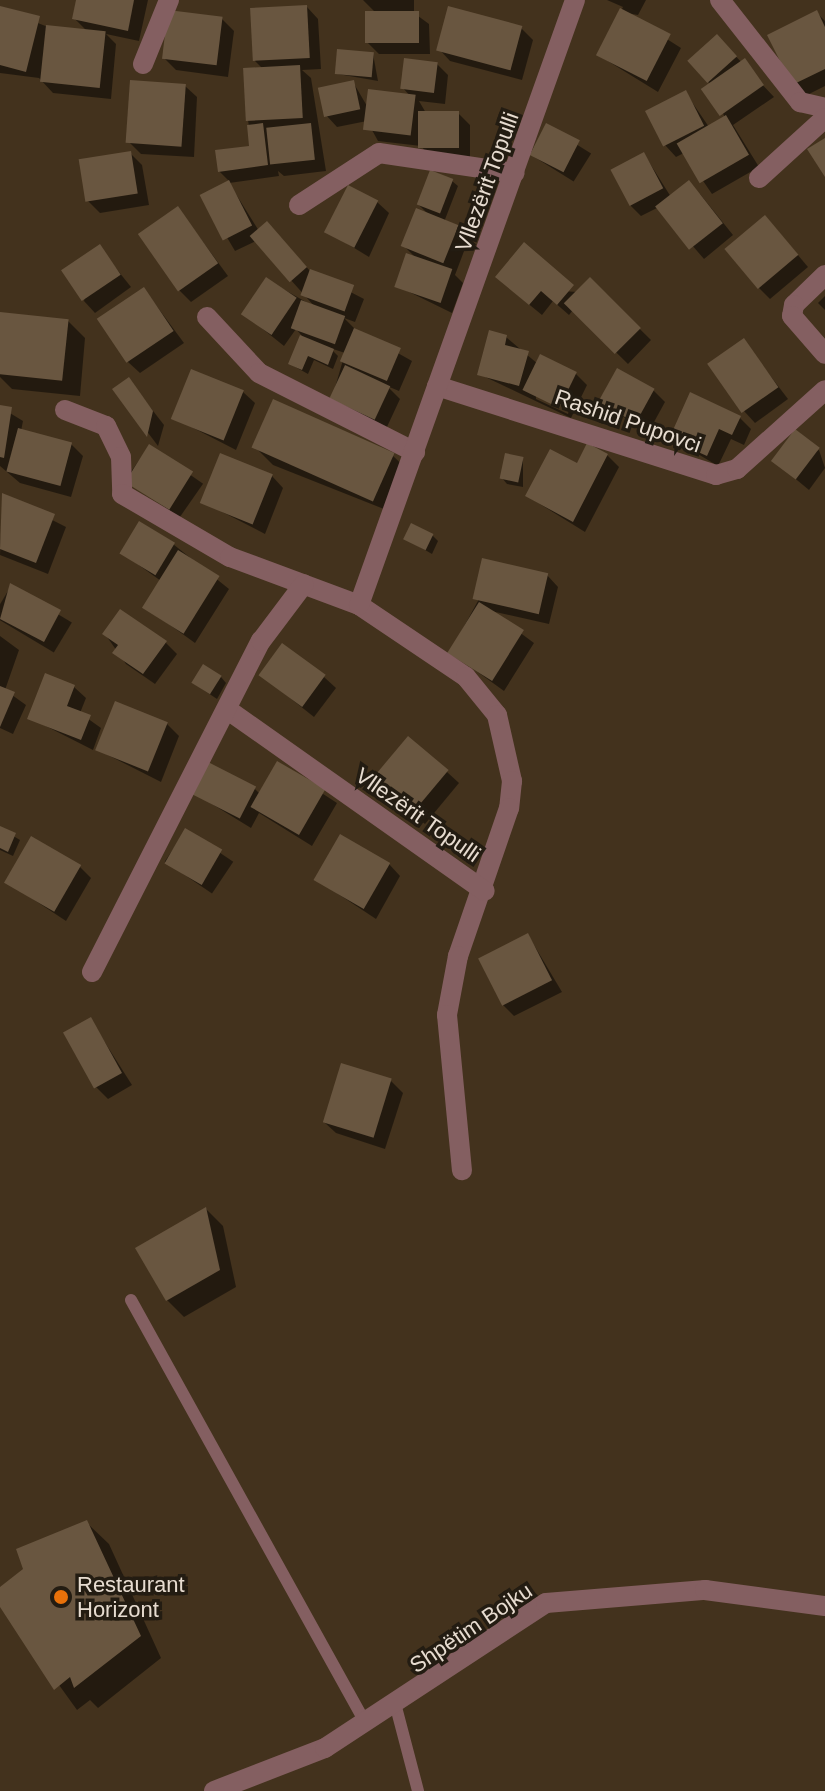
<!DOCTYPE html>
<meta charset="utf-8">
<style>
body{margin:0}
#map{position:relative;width:825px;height:1791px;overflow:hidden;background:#43321d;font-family:Arial,sans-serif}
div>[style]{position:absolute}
.shadow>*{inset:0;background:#0007;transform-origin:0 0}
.building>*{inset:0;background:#695640;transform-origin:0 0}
.service>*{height:12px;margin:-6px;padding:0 6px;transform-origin:6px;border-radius:6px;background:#845f61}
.minor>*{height:20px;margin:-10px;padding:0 10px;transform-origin:10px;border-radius:10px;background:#845f61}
.dots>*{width:22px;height:22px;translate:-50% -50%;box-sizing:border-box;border:4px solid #231c12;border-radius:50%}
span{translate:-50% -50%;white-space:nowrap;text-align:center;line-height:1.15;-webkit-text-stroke:7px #231c12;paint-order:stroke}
.street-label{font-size:22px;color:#e7dcd0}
.poi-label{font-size:22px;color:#e7dcd0}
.left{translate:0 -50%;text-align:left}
</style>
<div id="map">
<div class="shadow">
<i style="clip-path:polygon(78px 0,148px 0,139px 41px,106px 34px,116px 44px,111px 99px,53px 93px,39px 78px,0 73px,0 8px,48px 27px,87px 31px,74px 18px)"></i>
<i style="clip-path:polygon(363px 0,414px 0,414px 13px,429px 24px,430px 54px,379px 54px,367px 42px,376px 13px)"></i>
<i style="clip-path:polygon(607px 0,646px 0,638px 15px,626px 13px,681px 48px,658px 92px,598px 55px,623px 7px)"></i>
<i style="clip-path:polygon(307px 7px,318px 19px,321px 69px,302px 70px,311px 78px,326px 171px,284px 176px,278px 171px,279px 176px,229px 183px,259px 231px,278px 235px,310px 271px,364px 299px,355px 322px,344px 318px,355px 329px,412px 361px,399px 391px,387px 386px,400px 399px,386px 429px,332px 398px,345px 353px,330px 348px,338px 356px,333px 369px,314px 360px,308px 374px,290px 364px,302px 336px,296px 329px,284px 346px,244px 314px,267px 280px,315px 307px,256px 241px,235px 251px,202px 195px,230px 182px,219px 171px,252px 148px,248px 120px,263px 69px,255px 61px)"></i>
<i style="clip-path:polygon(817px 13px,825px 21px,825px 86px,805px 96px,794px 84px)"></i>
<i style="clip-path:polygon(222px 19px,234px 31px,228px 77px,176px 70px,164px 58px)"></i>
<i style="clip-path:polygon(521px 28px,533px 40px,522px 80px,450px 61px,439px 49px)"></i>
<i style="clip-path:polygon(728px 48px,774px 97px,733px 125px,759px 167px,712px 194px,684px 153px,676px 157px,665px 145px,648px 111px,685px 92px,709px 127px,725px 118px,711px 85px,690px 61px)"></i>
<i style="clip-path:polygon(373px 54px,378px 81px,338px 74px)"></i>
<i style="clip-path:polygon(437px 64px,448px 75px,445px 104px,419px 101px,426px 113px,458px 113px,470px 125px,470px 158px,432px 159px,421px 146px,378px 141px,367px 121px,337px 127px,326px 115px,353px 82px,367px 106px,410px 96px,403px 88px)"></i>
<i style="clip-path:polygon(185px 86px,197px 97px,194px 157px,141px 154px,129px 142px)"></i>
<i style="left:547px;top:126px;width:52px;height:33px;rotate:32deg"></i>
<i style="clip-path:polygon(130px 153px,142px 165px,149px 205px,100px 213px,88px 201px)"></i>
<i style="clip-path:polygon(644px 154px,671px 197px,700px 194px,733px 235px,704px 259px,659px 207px,641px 216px,630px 205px)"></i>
<i style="clip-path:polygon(452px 181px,458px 186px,444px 222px,469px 238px,455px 275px,463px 283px,452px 313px,397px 286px,418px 260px,404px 246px,431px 217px,419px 205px)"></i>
<i style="clip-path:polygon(377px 202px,389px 213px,369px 257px,328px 232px)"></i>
<i style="clip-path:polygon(178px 208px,228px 276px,191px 302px,179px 290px)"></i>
<i style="clip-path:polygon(776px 229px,808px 267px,770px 299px,758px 287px)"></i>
<i style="clip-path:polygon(99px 247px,131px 287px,95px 313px,84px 301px)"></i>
<i style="clip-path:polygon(590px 280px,651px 340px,628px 364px,573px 310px,569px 315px,553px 301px,542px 315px,509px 288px,578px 292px)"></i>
<i style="clip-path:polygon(144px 289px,184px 343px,140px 373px,128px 362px)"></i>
<i style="clip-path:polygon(825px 296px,825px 310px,818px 303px)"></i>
<i style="clip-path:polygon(0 314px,68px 321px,85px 338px,80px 396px,12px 389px,0 377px)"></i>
<i style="clip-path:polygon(evenodd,506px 337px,538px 364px,576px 374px,587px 385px,571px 418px,479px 374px,506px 337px,536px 394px,569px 410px,568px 414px,536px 399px,536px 394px)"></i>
<i style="clip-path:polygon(743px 340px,788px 399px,755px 423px,744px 411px)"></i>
<i style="clip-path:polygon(129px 380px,164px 425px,158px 446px,115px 389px)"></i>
<i style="clip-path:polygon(653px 390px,665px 402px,648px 433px,601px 402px)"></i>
<i style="clip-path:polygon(243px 392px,255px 403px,236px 450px,174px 418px)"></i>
<i style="clip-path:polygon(0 407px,23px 421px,21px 431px,71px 444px,83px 456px,71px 497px,20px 483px,0 466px)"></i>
<i style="clip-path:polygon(740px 418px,751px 429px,744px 445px,731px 439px,718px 466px,671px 438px)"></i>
<i style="left:149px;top:446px;width:66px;height:41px;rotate:35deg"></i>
<i style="clip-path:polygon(256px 448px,392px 455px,410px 472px,394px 513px,273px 465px)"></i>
<i style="clip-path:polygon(819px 450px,825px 468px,809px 490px,774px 461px)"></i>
<i style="clip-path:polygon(607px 455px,619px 467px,585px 532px,527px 496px)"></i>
<i style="clip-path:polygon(523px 459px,523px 487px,507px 484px,502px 478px)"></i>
<i style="clip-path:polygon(272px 476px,283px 488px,265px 534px,203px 502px)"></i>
<i style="clip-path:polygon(3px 495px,66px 527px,48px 574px,0 555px)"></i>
<i style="clip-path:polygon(433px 536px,438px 541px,432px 554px,406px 539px)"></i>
<i style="clip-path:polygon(173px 544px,229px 589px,195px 643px,145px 607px,161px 581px,122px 553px)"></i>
<i style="clip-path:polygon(547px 575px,558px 587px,549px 624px,491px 611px,534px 643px,504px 691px,450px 652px,479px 599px)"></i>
<i style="left:11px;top:586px;width:71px;height:35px;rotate:31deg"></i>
<i style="clip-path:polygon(105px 634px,165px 642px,177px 654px,155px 684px,126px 664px)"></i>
<i style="clip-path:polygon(0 636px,19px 650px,5px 690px,26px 705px,13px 734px,0 728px)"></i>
<i style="clip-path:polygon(261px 675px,324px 677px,336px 688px,314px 717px)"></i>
<i style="clip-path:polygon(221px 677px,226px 683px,217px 699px,193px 683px)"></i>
<i style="clip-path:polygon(74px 687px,86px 698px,80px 713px,101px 728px,93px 750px,30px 718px)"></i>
<i style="clip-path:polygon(167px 724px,179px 736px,161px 782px,98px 750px)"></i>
<i style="clip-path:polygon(277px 764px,337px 803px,312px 846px,259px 813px,251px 828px,194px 793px,254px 788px,260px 794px)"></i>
<i style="clip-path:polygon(447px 772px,459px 783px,425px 824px,386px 792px)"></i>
<i style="clip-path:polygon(0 828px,20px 840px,13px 856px,0 850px)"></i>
<i style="left:186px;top:830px;width:57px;height:38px;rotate:34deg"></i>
<i style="clip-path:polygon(389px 864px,400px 876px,376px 919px,317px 880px)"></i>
<i style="clip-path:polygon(80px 867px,91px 878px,66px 921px,7px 882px)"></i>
<i style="clip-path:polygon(528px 935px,562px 992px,514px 1016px,502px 1004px)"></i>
<i style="clip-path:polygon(90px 1019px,132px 1085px,108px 1099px,96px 1087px)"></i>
<i style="clip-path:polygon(391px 1081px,403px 1093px,385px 1149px,336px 1133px,324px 1122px)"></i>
<i style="clip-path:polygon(206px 1209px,223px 1226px,236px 1287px,184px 1317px,167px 1300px)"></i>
<i style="clip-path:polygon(87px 1523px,109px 1544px,161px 1658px,98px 1708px,90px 1700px,77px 1710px,0 1603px,0 1589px)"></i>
</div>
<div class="building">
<i style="clip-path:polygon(76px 0,134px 0,128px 31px,72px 19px)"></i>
<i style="left:307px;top:5px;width:53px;height:57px;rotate:87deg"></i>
<i style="clip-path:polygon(0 6px,40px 16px,26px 72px,0 65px)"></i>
<i style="left:448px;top:6px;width:77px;height:46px;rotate:15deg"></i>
<i style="left:620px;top:8px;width:57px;height:53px;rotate:27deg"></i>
<i style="left:168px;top:10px;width:55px;height:49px;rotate:7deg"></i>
<i style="clip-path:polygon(817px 10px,825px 27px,825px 69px,792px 85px,767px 35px)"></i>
<i style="left:365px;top:11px;width:54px;height:32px"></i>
<i style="left:46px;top:25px;width:60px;height:57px;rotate:6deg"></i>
<i style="left:717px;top:34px;width:30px;height:40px;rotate:48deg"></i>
<i style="left:337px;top:49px;width:37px;height:25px;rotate:5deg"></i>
<i style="left:404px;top:58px;width:34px;height:31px;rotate:7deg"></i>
<i style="left:745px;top:58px;width:33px;height:54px;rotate:55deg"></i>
<i style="left:300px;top:65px;width:53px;height:57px;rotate:87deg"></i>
<i style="left:130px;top:80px;width:56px;height:63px;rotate:4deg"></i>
<i style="left:354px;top:80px;width:30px;height:37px;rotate:78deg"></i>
<i style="left:368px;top:89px;width:48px;height:41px;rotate:7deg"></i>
<i style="left:686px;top:90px;width:40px;height:46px;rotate:63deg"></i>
<i style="left:418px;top:111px;width:41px;height:37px"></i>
<i style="left:726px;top:115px;width:46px;height:57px;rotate:60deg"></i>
<i style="clip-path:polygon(263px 123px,268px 165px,218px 172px,215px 150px,249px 146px,247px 125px)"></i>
<i style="left:311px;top:123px;width:37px;height:45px;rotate:84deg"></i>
<i style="left:546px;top:123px;width:38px;height:36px;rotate:27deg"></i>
<i style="clip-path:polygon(825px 138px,825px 177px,807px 149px)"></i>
<i style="left:131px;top:151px;width:43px;height:53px;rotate:81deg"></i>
<i style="left:644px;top:152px;width:41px;height:38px;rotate:62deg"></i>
<i style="left:430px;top:170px;width:25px;height:37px;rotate:21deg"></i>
<i style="left:229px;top:180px;width:51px;height:33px;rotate:63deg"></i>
<i style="left:689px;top:180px;width:55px;height:43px;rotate:52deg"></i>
<i style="left:348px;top:185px;width:34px;height:53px;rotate:27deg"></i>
<i style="left:178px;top:206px;width:70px;height:49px;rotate:55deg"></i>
<i style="left:416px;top:208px;width:46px;height:41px;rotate:22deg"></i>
<i style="left:765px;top:215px;width:52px;height:53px;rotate:50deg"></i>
<i style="left:267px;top:221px;width:61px;height:23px;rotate:49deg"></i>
<i style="clip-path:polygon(524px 242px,574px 285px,557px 305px,541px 291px,529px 305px,495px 277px)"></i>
<i style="left:100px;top:244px;width:37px;height:47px;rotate:56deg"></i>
<i style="left:406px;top:253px;width:49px;height:36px;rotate:19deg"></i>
<i style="left:310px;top:269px;width:47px;height:28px;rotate:20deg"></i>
<i style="left:266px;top:277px;width:37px;height:45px;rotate:34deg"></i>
<i style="left:590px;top:277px;width:72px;height:37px;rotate:45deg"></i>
<i style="left:144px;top:287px;width:53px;height:57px;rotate:56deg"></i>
<i style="left:301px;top:300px;width:47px;height:30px;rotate:20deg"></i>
<i style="left:0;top:312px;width:69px;height:62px;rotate:6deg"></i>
<i style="left:354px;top:328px;width:51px;height:36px;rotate:23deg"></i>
<i style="clip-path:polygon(489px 330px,507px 335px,505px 345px,529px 351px,519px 386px,477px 375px)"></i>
<i style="clip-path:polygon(300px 335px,334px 349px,328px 365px,308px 356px,302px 370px,288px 364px)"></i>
<i style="left:744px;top:338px;width:60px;height:45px;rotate:55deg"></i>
<i style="left:540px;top:354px;width:41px;height:40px;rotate:26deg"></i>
<i style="left:345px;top:365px;width:50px;height:37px;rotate:25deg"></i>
<i style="left:617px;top:368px;width:43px;height:39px;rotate:29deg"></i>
<i style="left:191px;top:369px;width:57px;height:54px;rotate:22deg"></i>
<i style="clip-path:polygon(129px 377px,153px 411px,147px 437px,112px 389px)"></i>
<i style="clip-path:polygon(690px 392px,741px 416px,732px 435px,719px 429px,707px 456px,669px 439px)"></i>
<i style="left:273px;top:399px;width:133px;height:53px;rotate:24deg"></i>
<i style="clip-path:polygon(0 405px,12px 407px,4px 458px,0 457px)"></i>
<i style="left:18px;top:428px;width:56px;height:45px;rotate:15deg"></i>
<i style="left:795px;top:429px;width:31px;height:40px;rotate:37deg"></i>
<i style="clip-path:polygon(587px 443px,608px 454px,573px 522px,525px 496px,550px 449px,577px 463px)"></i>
<i style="left:149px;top:444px;width:52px;height:45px;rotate:32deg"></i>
<i style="left:220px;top:453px;width:57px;height:54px;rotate:22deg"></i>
<i style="left:505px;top:453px;width:19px;height:26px;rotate:12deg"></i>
<i style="clip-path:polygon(2px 493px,55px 514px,36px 563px,0 549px)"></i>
<i style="left:139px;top:521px;width:42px;height:38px;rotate:31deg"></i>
<i style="left:411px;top:523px;width:25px;height:18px;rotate:26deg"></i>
<i style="left:178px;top:550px;width:49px;height:68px;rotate:32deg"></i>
<i style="left:482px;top:558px;width:68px;height:42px;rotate:13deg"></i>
<i style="clip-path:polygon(10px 583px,61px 610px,44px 642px,0 619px)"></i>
<i style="left:479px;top:602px;width:53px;height:60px;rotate:32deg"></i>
<i style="clip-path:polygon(120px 609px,167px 641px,143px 674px,112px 653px,118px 645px,102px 634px)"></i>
<i style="left:282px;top:643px;width:54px;height:40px;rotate:36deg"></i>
<i style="left:203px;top:664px;width:22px;height:22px;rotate:32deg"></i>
<i style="clip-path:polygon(45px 673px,75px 685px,67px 706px,91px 715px,81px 740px,27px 719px)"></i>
<i style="clip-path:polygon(0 686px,15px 692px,0 727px)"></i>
<i style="left:115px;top:701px;width:57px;height:53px;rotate:22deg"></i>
<i style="left:408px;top:736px;width:53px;height:58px;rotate:40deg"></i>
<i style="left:277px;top:761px;width:56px;height:53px;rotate:30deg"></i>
<i style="left:208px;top:762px;width:54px;height:36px;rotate:27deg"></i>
<i style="clip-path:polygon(0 826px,16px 833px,8px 852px,0 848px)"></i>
<i style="left:185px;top:828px;width:43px;height:41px;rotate:30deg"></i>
<i style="left:340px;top:834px;width:58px;height:53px;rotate:30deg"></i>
<i style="left:31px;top:836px;width:58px;height:54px;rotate:30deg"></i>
<i style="left:528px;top:933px;width:53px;height:56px;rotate:63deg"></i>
<i style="left:91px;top:1017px;width:64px;height:32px;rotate:61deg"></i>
<i style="left:341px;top:1063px;width:53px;height:62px;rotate:17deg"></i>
<i style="clip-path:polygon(206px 1207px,220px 1270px,166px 1301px,135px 1248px)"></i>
<i style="clip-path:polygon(87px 1520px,141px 1636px,74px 1688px,70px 1677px,54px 1690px,0 1607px,0 1587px,23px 1569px,16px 1549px)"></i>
</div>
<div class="service">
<i style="left:131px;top:1300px;width:485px;rotate:61deg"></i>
<i style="left:396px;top:1707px;width:87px;rotate:75.3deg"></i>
</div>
<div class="minor">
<i style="left:720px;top:0;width:130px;rotate:51.9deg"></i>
<i style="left:800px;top:102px;width:26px;rotate:13deg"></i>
<i style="left:143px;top:64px;width:69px;rotate:-67.9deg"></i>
<i style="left:759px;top:178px;width:89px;rotate:-42.3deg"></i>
<i style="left:299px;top:205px;width:95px;rotate:-33deg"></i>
<i style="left:379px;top:153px;width:137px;rotate:8.4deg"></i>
<i style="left:825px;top:275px;width:43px;rotate:135.9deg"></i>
<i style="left:794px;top:305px;width:11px;rotate:100deg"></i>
<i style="left:792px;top:316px;width:50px;rotate:49deg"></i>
<i style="left:207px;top:317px;width:76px;rotate:47.1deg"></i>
<i style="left:259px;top:373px;width:175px;rotate:26.9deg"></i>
<i style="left:437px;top:386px;width:293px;rotate:17.7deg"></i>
<i style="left:716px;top:475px;width:22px;rotate:-16deg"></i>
<i style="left:737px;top:469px;width:118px;rotate:-41.9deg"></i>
<i style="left:65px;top:410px;width:44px;rotate:21.3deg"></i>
<i style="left:106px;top:426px;width:34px;rotate:64deg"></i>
<i style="left:121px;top:457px;width:37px;rotate:88deg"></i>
<i style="left:122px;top:494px;width:125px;rotate:30.3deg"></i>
<i style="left:230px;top:557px;width:138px;rotate:20.4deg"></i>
<i style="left:359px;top:605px;width:129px;rotate:33.9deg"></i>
<i style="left:466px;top:677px;width:49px;rotate:50.8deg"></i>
<i style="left:497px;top:715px;width:68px;rotate:77.2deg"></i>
<i style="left:512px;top:781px;width:27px;rotate:96deg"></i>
<i style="left:509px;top:808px;width:157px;rotate:109deg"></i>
<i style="left:458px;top:956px;width:60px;rotate:100.6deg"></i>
<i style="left:447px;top:1015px;width:156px;rotate:84.5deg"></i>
<i style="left:359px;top:605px;width:642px;rotate:-70.35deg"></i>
<i style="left:228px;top:710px;width:314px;rotate:35.2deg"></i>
<i style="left:92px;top:972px;width:372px;rotate:-63deg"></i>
<i style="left:261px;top:641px;width:71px;rotate:-53deg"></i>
<i style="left:214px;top:1791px;width:119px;rotate:-21.2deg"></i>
<i style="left:325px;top:1748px;width:264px;rotate:-33.3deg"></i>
<i style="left:546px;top:1603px;width:160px;rotate:-4.7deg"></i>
<i style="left:705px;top:1590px;width:121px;rotate:7.6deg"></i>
</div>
<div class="dots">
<i style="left:61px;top:1597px;background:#e8710a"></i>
</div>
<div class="street-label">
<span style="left:487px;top:182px;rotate:-70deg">Vllezërit Topulli</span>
<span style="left:628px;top:421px;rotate:19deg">Rashid Pupovci</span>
<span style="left:418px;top:815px;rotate:35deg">Vllezërit Topulli</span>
<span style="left:471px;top:1628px;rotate:-34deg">Shpëtim Bojku</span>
</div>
<div class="poi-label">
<span class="left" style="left:77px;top:1597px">Restaurant<br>Horizont</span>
</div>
</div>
